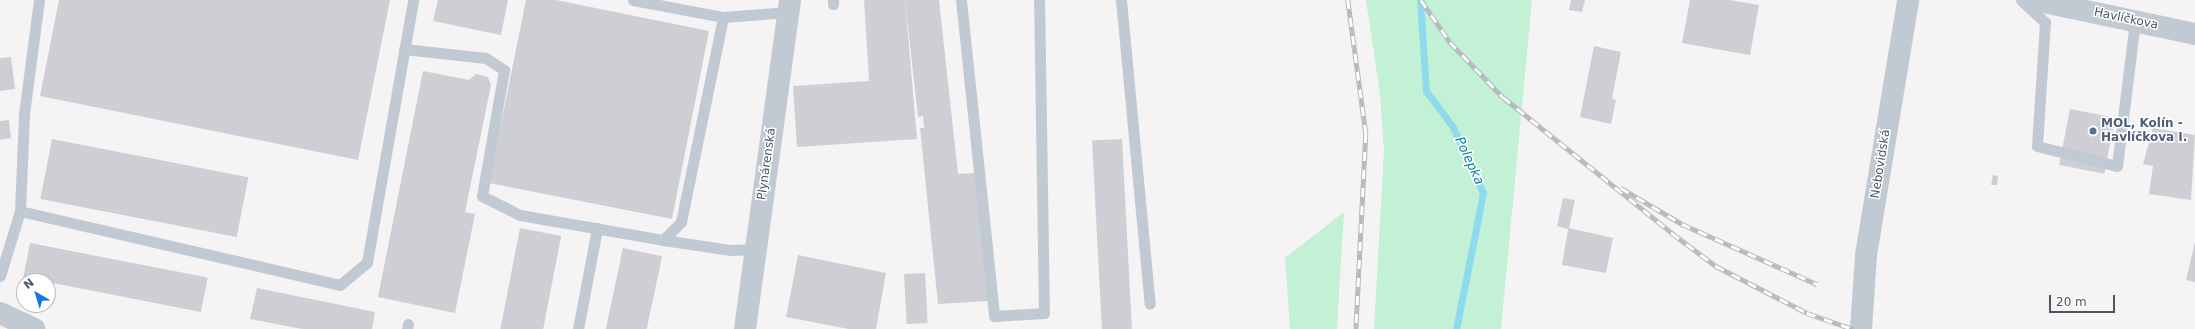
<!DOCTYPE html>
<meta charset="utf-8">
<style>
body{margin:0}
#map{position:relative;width:2195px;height:329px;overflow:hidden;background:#f5f3f3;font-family:"DejaVu Sans",sans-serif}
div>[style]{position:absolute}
.green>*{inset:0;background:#c3f1d5}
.stream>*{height:7px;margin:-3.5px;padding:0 3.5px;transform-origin:3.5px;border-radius:3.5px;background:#90daee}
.building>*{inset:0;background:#cdcfd5;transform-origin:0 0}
.service>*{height:11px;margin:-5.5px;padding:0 5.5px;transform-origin:5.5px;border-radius:5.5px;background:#c1cad2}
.minor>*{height:22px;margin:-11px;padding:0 11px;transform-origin:11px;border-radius:11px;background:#c1cad2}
.tertiary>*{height:22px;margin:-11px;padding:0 11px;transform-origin:11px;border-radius:11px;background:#c1cad2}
.rail>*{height:4.5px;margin-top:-2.25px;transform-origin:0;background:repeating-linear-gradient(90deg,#fff 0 9px,#b5b8bd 0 18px);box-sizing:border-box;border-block:1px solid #b5b8bd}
.dots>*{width:11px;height:11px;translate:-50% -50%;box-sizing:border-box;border:2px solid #fff;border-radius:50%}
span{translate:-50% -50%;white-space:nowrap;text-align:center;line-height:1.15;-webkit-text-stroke:3px #fff;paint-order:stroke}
.street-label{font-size:12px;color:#4a5661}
.service-label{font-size:12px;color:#4e5e75;font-weight:700}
.left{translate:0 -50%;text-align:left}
.water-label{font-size:13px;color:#0c7c9b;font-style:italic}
.north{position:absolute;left:16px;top:273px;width:40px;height:40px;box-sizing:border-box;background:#fff;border:1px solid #b7bbc0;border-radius:50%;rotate:322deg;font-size:11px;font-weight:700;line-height:16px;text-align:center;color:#4a5661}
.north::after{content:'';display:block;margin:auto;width:14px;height:18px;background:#1a73e8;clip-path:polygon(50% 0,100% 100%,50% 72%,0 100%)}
.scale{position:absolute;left:2049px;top:295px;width:66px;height:18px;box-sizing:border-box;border:2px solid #4a5661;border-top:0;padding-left:5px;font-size:12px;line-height:14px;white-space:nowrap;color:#4a5661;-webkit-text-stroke:3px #fff;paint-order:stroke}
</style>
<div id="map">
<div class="green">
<i style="clip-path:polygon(1366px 0,1532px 0,1501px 329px,1374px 329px,1384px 151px,1380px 94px)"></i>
<i style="clip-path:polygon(1344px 212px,1337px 329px,1290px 329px,1285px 258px)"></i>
</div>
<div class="stream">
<i style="left:1420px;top:0;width:91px;rotate:86.2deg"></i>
<i style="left:1426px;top:91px;width:45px;rotate:53.1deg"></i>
<i style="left:1453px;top:127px;width:72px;rotate:65.6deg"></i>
<i style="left:1483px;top:193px;width:139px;rotate:101.2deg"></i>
</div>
<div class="building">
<i style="clip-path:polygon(59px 0,390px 0,358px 160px,40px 96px)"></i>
<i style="clip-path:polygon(438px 0,508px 0,501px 35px,433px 21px)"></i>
<i style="clip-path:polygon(526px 0,556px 0,709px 31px,672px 219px,489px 183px)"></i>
<i style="clip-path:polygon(864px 0,905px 0,917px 139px,797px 147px,793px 86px,869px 81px)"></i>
<i style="clip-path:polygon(905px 0,939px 0,958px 174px,975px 173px,988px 301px,938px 304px,920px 128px,924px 128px,923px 116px,918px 117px)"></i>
<i style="clip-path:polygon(1571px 0,1585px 0,1582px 12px,1569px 10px)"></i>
<i style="clip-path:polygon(1690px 0,1729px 0,1759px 5px,1750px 55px,1682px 43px)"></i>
<i style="clip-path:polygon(1594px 46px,1621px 52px,1612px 98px,1616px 100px,1611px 124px,1580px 117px)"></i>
<i style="clip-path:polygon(11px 57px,15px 89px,0 91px,0 58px)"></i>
<i style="clip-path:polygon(423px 71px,469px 80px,476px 74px,488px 77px,491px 85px,465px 212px,475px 214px,455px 313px,378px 297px)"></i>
<i style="left:2070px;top:109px;width:46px;height:57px;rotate:11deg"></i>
<i style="clip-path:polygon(9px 120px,11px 138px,0 140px,0 121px)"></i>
<i style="clip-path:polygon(2153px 128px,2195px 135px,2191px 200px,2149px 194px,2153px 166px,2143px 164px)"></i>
<i style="left:52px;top:139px;width:200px;height:61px;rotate:11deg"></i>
<i style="left:1122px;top:139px;width:190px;height:30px;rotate:87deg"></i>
<i style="clip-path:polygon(1993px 175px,1998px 176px,1997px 185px,1991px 185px)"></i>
<i style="clip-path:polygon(1563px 198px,1575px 200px,1569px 228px,1613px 238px,1606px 273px,1562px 265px,1568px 229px,1557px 226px)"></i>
<i style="left:520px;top:228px;width:42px;height:103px;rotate:11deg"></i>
<i style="clip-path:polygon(2195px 242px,2195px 282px,2186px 280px)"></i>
<i style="left:30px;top:243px;width:181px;height:35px;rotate:11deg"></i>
<i style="left:623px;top:248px;width:40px;height:83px;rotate:12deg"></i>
<i style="clip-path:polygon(798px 255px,886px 273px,876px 329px,849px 329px,786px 317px)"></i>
<i style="left:925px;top:273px;width:50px;height:21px;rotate:87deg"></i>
<i style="clip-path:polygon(257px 288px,375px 312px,372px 329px,302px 329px,250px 319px)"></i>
</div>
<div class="service">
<i style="left:633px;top:0;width:92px;rotate:10.7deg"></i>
<i style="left:723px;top:17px;width:66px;rotate:-4.3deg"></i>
<i style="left:961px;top:0;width:318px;rotate:84deg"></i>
<i style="left:994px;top:316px;width:50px;rotate:-3.4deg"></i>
<i style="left:1044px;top:313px;width:313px;rotate:-90.9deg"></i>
<i style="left:1121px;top:0;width:305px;rotate:84.6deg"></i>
<i style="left:2021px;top:0;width:33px;rotate:43deg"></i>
<i style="left:2045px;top:22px;width:124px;rotate:93.7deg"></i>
<i style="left:2037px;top:146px;width:82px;rotate:14deg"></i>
<i style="left:2117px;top:166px;width:146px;rotate:-82.9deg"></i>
<i style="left:833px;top:4px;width:4px;rotate:-90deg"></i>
<i style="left:404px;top:49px;width:82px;rotate:6.3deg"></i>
<i style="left:486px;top:58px;width:22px;rotate:34deg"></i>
<i style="left:504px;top:70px;width:128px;rotate:99.9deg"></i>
<i style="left:482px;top:196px;width:42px;rotate:26.6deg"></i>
<i style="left:520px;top:215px;width:145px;rotate:9.9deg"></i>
<i style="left:663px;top:240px;width:25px;rotate:-45deg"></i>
<i style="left:681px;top:222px;width:209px;rotate:-78.4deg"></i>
<i style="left:20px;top:211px;width:328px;rotate:13deg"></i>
<i style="left:340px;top:285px;width:35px;rotate:-40deg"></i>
<i style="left:367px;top:262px;width:266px;rotate:-80deg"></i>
<i style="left:663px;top:240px;width:69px;rotate:8.4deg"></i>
<i style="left:731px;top:250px;width:25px;rotate:-2deg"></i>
<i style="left:0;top:276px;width:68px;rotate:-72.9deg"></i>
<i style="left:20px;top:211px;width:97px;rotate:-87.6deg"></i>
<i style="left:24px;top:114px;width:115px;rotate:-82.5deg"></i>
<i style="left:407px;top:329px;width:5px;rotate:-79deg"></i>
<i style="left:578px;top:329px;width:103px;rotate:-79.3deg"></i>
</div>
<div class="minor">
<i style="left:0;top:313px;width:38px;rotate:25deg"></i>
<i style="left:745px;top:329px;width:332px;rotate:-82.2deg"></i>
</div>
<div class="tertiary">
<i style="left:2034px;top:0;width:165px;rotate:11.9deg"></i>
<i style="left:1861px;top:329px;width:74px;rotate:-86.1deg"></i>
<i style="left:1866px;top:255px;width:258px;rotate:-80.6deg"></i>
</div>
<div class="rail">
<i style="left:1348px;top:0;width:135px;rotate:82.3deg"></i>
<i style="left:1366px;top:134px;width:195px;rotate:92.9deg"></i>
<i style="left:1421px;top:0;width:51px;rotate:55.4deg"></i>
<i style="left:1450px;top:42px;width:76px;rotate:46.1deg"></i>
<i style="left:1503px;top:97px;width:217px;rotate:38.8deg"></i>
<i style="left:1672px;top:233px;width:55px;rotate:36.9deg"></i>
<i style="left:1716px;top:266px;width:102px;rotate:27.3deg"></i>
<i style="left:1807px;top:313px;width:49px;rotate:19.2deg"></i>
<i style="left:1621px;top:188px;width:71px;rotate:30.5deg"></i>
<i style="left:1682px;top:224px;width:148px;rotate:24deg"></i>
</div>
<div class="dots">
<i style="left:2093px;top:131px;background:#5c6f8a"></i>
</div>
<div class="street-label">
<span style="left:2126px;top:19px;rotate:12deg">Havlíčkova</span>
<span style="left:767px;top:164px;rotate:-82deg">Plynárenská</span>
<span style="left:1881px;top:164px;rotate:-81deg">Nebovidská</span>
</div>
<div class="service-label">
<span class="left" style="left:2101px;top:131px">MOL, Kolín -<br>Havlíčkova I.</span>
</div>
<div class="water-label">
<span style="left:1469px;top:161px;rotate:65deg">Polepka</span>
</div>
<div class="north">N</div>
<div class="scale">20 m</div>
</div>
